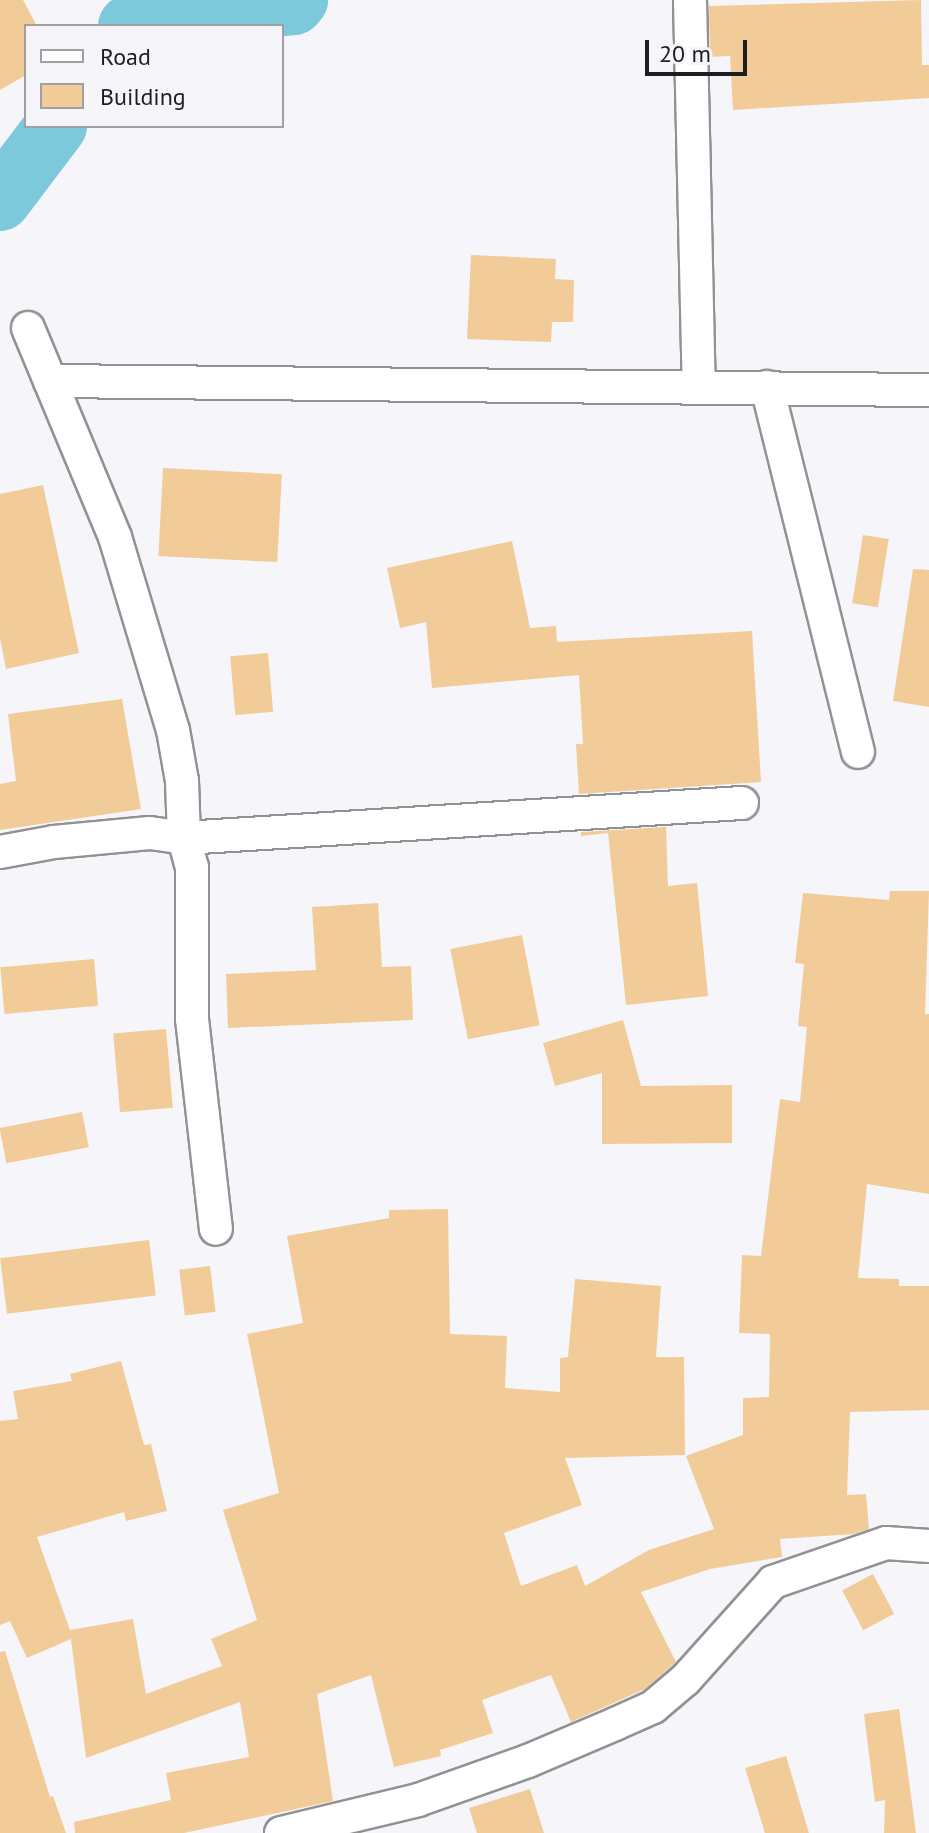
<!DOCTYPE html>
<style>
body{margin:0}
#map{position:relative;width:929px;height:1833px;overflow:hidden;background:#f6f5f9;font-family:"PT Sans",sans-serif}
div>[style]{position:absolute}
.river>*{height:62px;margin:-31px;padding:0 31px;transform-origin:31px;border-radius:31px;background:#7dc9dc}
.building>*{inset:0;background:#f2cc98;transform-origin:0 0}
.roads{filter:drop-shadow(2px 0 #929194) drop-shadow(-2px 0 #929194) drop-shadow(0 2px #929194) drop-shadow(0 -2px #929194)}
.minor>*{height:32px;margin:-16px;padding:0 16px;transform-origin:16px;border-radius:16px;background:#fff}
span{translate:-50% -50%;white-space:nowrap;text-align:center;line-height:1.15;-webkit-text-stroke:8px #f6f5f9;paint-order:stroke}
.legend{position:absolute;left:24px;top:24px;width:260px;height:104px;box-sizing:border-box;background:#f6f5f9;border:2px solid #a09fa2;margin:0;padding:10px 14px;list-style:none;font-size:24px;color:#1e1d1f}
.legend li{display:flex;align-items:center;gap:16px;height:40px}
.legend b{width:40px;border:2px solid #a09fa2}
.scale{position:absolute;left:645px;top:40px;width:102px;height:36px;box-sizing:border-box;border:4px solid #1e1d1f;border-top:0;padding-left:10px;font-size:24px;line-height:28px;white-space:nowrap;color:#1e1d1f;-webkit-text-stroke:6px #f6f5f9;paint-order:stroke}
</style>
<div id="map">
<div class="river">
<i style="left:129px;top:26px;width:23px;rotate:-20deg"></i>
<i style="left:151px;top:18px;width:143px;rotate:-5.6deg"></i>
<i style="left:293px;top:4px;width:6px;rotate:-45deg"></i>
<i style="left:0;top:200px;width:93px;rotate:-52.9deg"></i>
</div>
<div class="building">
<i style="clip-path:polygon(0 0,23px 0,37px 26px,26px 26px,26px 75px,0 90px)"></i>
<i style="clip-path:polygon(921px 0,922px 65px,929px 65px,929px 98px,733px 110px,730px 56px,710px 57px,709px 6px)"></i>
<i style="clip-path:polygon(471px 255px,556px 259px,555px 279px,574px 280px,573px 322px,552px 322px,551px 342px,467px 339px)"></i>
<i style="left:163px;top:468px;width:119px;height:88px;rotate:3deg"></i>
<i style="clip-path:polygon(43px 485px,79px 653px,6px 669px,0 638px,0 494px)"></i>
<i style="left:863px;top:535px;width:26px;height:69px;rotate:9deg"></i>
<i style="clip-path:polygon(512px 541px,530px 628px,556px 626px,557px 642px,752px 631px,761px 782px,579px 794px,576px 744px,583px 744px,579px 675px,432px 688px,426px 622px,400px 628px,387px 568px)"></i>
<i style="clip-path:polygon(913px 569px,929px 570px,929px 707px,893px 701px)"></i>
<i style="left:268px;top:653px;width:59px;height:38px;rotate:85deg"></i>
<i style="clip-path:polygon(122px 699px,141px 809px,0 830px,0 784px,16px 781px,8px 714px)"></i>
<i style="clip-path:polygon(666px 827px,668px 886px,697px 883px,708px 996px,626px 1005px,608px 833px,581px 836px,581px 832px)"></i>
<i style="clip-path:polygon(890px 891px,929px 891px,925px 1014px,929px 1014px,929px 1194px,867px 1184px,858px 1278px,899px 1279px,899px 1286px,929px 1286px,929px 1410px,850px 1412px,847px 1495px,866px 1494px,869px 1529px,854px 1534px,780px 1539px,782px 1557px,710px 1569px,641px 1592px,676px 1662px,645px 1689px,571px 1722px,551px 1675px,482px 1700px,493px 1733px,440px 1750px,441px 1756px,394px 1767px,371px 1675px,317px 1694px,333px 1801px,184px 1833px,75px 1833px,74px 1822px,171px 1800px,166px 1773px,249px 1757px,240px 1702px,86px 1758px,71px 1639px,27px 1658px,10px 1621px,0 1625px,0 1421px,18px 1419px,13px 1391px,72px 1381px,70px 1374px,121px 1361px,144px 1445px,151px 1444px,167px 1511px,126px 1521px,124px 1512px,37px 1537px,70px 1630px,133px 1619px,146px 1694px,222px 1666px,211px 1639px,257px 1620px,223px 1510px,279px 1493px,247px 1334px,303px 1323px,287px 1236px,389px 1218px,389px 1210px,448px 1209px,450px 1334px,507px 1336px,505px 1388px,560px 1392px,560px 1358px,568px 1357px,575px 1279px,661px 1286px,656px 1357px,684px 1357px,685px 1455px,565px 1458px,582px 1505px,504px 1533px,521px 1586px,577px 1565px,585px 1586px,649px 1550px,714px 1529px,686px 1456px,743px 1435px,743px 1398px,769px 1397px,770px 1334px,739px 1333px,742px 1255px,761px 1256px,780px 1099px,800px 1102px,807px 1027px,798px 1026px,804px 964px,795px 963px,803px 893px,889px 900px)"></i>
<i style="clip-path:polygon(378px 903px,382px 967px,411px 966px,413px 1020px,228px 1028px,226px 974px,316px 970px,312px 907px)"></i>
<i style="left:522px;top:935px;width:92px;height:73px;rotate:79deg"></i>
<i style="left:94px;top:959px;width:47px;height:94px;rotate:85deg"></i>
<i style="clip-path:polygon(623px 1020px,641px 1086px,732px 1085px,732px 1143px,602px 1144px,602px 1073px,555px 1086px,543px 1043px)"></i>
<i style="left:166px;top:1029px;width:79px;height:53px;rotate:85deg"></i>
<i style="left:82px;top:1112px;width:36px;height:84px;rotate:79deg"></i>
<i style="left:149px;top:1240px;width:56px;height:150px;rotate:83deg"></i>
<i style="left:210px;top:1266px;width:46px;height:31px;rotate:83deg"></i>
<i style="left:873px;top:1574px;width:45px;height:35px;rotate:62deg"></i>
<i style="clip-path:polygon(5px 1651px,50px 1797px,53px 1796px,66px 1833px,0 1833px,0 1652px)"></i>
<i style="clip-path:polygon(899px 1709px,907px 1766px,916px 1833px,884px 1833px,885px 1800px,875px 1802px,864px 1714px)"></i>
<i style="clip-path:polygon(786px 1756px,809px 1833px,765px 1833px,745px 1768px)"></i>
<i style="clip-path:polygon(530px 1789px,544px 1833px,477px 1833px,469px 1808px)"></i>
</div>
<div class="roads">
<div class="minor">
<i style="left:690px;top:0;width:385px;rotate:88.7deg"></i>
<i style="left:28px;top:328px;width:226px;rotate:67.4deg"></i>
<i style="left:115px;top:537px;width:202px;rotate:73.3deg"></i>
<i style="left:173px;top:730px;width:52px;rotate:80deg"></i>
<i style="left:182px;top:781px;width:57px;rotate:88deg"></i>
<i style="left:184px;top:838px;width:559px;rotate:-3.59deg"></i>
<i style="left:50px;top:381px;width:879px;rotate:0.59deg"></i>
<i style="left:767px;top:387px;width:376px;rotate:76deg"></i>
<i style="left:0;top:852px;width:55px;rotate:-10.5deg"></i>
<i style="left:54px;top:842px;width:96px;rotate:-5.4deg"></i>
<i style="left:150px;top:833px;width:34px;rotate:8deg"></i>
<i style="left:184px;top:838px;width:30px;rotate:75deg"></i>
<i style="left:192px;top:867px;width:152px;rotate:90deg"></i>
<i style="left:192px;top:1019px;width:211px;rotate:83.5deg"></i>
<i style="left:281px;top:1833px;width:141px;rotate:-13.5deg"></i>
<i style="left:418px;top:1800px;width:117px;rotate:-19.5deg"></i>
<i style="left:528px;top:1761px;width:95px;rotate:-23deg"></i>
<i style="left:615px;top:1724px;width:42px;rotate:-24.1deg"></i>
<i style="left:653px;top:1707px;width:43px;rotate:-40.3deg"></i>
<i style="left:686px;top:1679px;width:130px;rotate:-48.1deg"></i>
<i style="left:773px;top:1582px;width:120px;rotate:-19deg"></i>
<i style="left:886px;top:1543px;width:43px;rotate:4deg"></i>
</div>
</div>
<ul class="legend">
<li><b style="height:10px;background:#fff"></b>Road</li>
<li><b style="height:22px;background:#f2cc98"></b>Building</li>
</ul>
<div class="scale">20 m</div>
</div>
